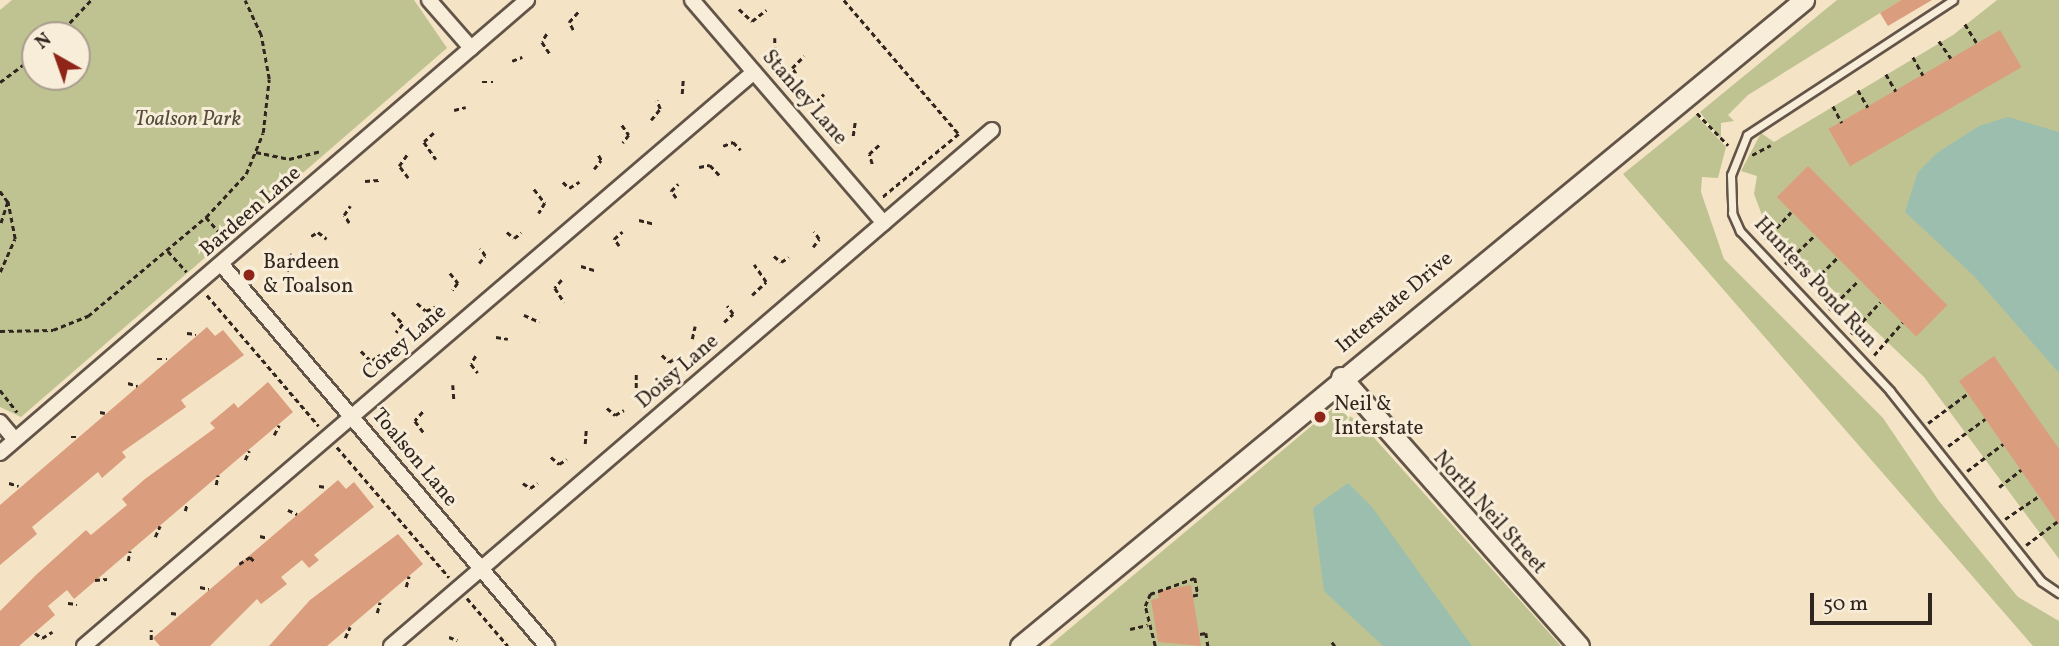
<!DOCTYPE html>
<style>
body{margin:0}
#map{position:relative;width:2059px;height:646px;overflow:hidden;background:#f4e3c4;font-family:Vollkorn,serif}
div>[style]{position:absolute}
.green>*{inset:0;background:#bfc392}
.water>*{inset:0;background:#9cbeaf}
.building>*{inset:0;background:#da9d7d;transform-origin:0 0}
.path>*{height:2.5px;margin-top:-1.25px;transform-origin:0;background:repeating-linear-gradient(90deg,#31251f 0 5px,transparent 0 8.5px)}
.roads{filter:drop-shadow(2px 0 #625448) drop-shadow(-2px 0 #625448) drop-shadow(0 2px #625448) drop-shadow(0 -2px #625448)}
.service>*{height:7px;margin:-3.5px;padding:0 3.5px;transform-origin:3.5px;border-radius:3.5px;background:#f8edd9}
.minor>*{height:14px;margin:-7px;padding:0 7px;transform-origin:7px;border-radius:7px;background:#f8edd9}
.secondary>*{height:19px;margin:-9.5px;padding:0 9.5px;transform-origin:9.5px;border-radius:9.5px;background:#f8edd9}
.dots>*{width:19px;height:19px;translate:-50% -50%;box-sizing:border-box;border:4px solid #f8edd9;border-radius:50%}
span{translate:-50% -50%;white-space:nowrap;text-align:center;line-height:1.15;-webkit-text-stroke:6px #f8edd9;paint-order:stroke}
.street-label{font-size:21px;color:#31251f}
.park-label{font-size:21px;color:#544c3c;font-style:italic}
.poi-label{font-size:21px;color:#31251f}
.left{translate:0 -50%;text-align:left}
.north{position:absolute;left:21px;top:21px;width:70px;height:70px;box-sizing:border-box;background:#f8edd9;border:2px solid #a89d8f;border-radius:50%;rotate:320deg;font-size:19px;font-weight:700;line-height:28px;text-align:center;color:#31251f}
.north::after{content:'';display:block;margin:auto;width:24px;height:32px;background:#8f2418;clip-path:polygon(50% 0,100% 100%,50% 72%,0 100%)}
.scale{position:absolute;left:1810px;top:593px;width:122px;height:32px;box-sizing:border-box;border:4px solid #31251f;border-top:0;padding-left:9px;font-size:21px;line-height:24px;white-space:nowrap;color:#31251f;-webkit-text-stroke:5px #f8edd9;paint-order:stroke}
</style>
<div id="map">
<div class="green">
<i style="clip-path:polygon(evenodd,12px 0,414px 0,447px 48px,21px 417px,0 407px,0 10px,12px 0,35px 35px,77px 35px,77px 77px,35px 77px,35px 35px)"></i>
<i style="clip-path:polygon(1837px 0,1901px 0,1748px 95px,1728px 115px,1734px 121px,1721px 123px,1721px 140px,1700px 112px)"></i>
<i style="clip-path:polygon(1997px 0,2059px 0,2059px 559px,1924px 377px,1766px 226px,1754px 194px,1757px 176px,1741px 171px,1761px 133px,1774px 142px,1953px 35px)"></i>
<i style="clip-path:polygon(1696px 115px,1726px 147px,1718px 178px,1702px 177px,1701px 192px,1724px 259px,1883px 418px,1939px 501px,2018px 597px,2059px 621px,2059px 646px,2033px 646px,1623px 174px)"></i>
<i style="clip-path:polygon(1333px 408px,1359px 421px,1561px 646px,1049px 646px)"></i>
</div>
<div class="water">
<i style="clip-path:polygon(2008px 117px,2059px 132px,2059px 373px,1974px 276px,1905px 212px,1918px 172px,1937px 153px,1979px 126px)"></i>
<i style="clip-path:polygon(1348px 483px,1372px 507px,1472px 646px,1383px 646px,1324px 591px,1313px 508px)"></i>
</div>
<div class="building">
<i style="clip-path:polygon(1901px 0,1932px 0,1888px 26px,1880px 13px)"></i>
<i style="left:2000px;top:30px;width:43px;height:198px;rotate:60deg"></i>
<i style="left:1808px;top:166px;width:197px;height:44px;rotate:45deg"></i>
<i style="clip-path:polygon(207px 327px,215px 336px,223px 330px,244px 355px,181px 400px,186px 407px,122px 452px,126px 457px,102px 478px,98px 472px,32px 527px,37px 534px,0 565px,0 505px)"></i>
<i style="clip-path:polygon(1994px 356px,2059px 449px,2059px 525px,1959px 381px)"></i>
<i style="clip-path:polygon(268px 382px,293px 412px,74px 599px,67px 590px,48px 606px,55px 615px,19px 646px,0 646px,0 611px,36px 575px,86px 530px,91px 535px,127px 505px,122px 499px,145px 479px,215px 428px,210px 423px,234px 403px,238px 408px)"></i>
<i style="clip-path:polygon(338px 480px,346px 489px,354px 482px,374px 507px,314px 555px,319px 560px,309px 568px,302px 560px,281px 577px,287px 584px,261px 604px,257px 599px,210px 646px,160px 646px,153px 638px)"></i>
<i style="clip-path:polygon(398px 534px,423px 564px,327px 646px,269px 646px,310px 600px)"></i>
<i style="clip-path:polygon(1191px 585px,1201px 646px,1158px 642px,1151px 600px,1159px 598px,1158px 591px)"></i>
</div>
<div class="path">
<i style="left:844px;top:0;width:177px;rotate:49.4deg"></i>
<i style="left:959px;top:134px;width:100px;rotate:140.3deg"></i>
<i style="left:739px;top:9px;width:18px;rotate:43deg"></i>
<i style="left:752px;top:21px;width:18px;rotate:-38deg"></i>
<i style="left:1965px;top:24px;width:22px;rotate:58deg"></i>
<i style="left:573px;top:30px;width:9px;rotate:-117deg"></i>
<i style="left:569px;top:22px;width:15px;rotate:-48deg"></i>
<i style="left:547px;top:34px;width:9px;rotate:122deg"></i>
<i style="left:542px;top:42px;width:14px;rotate:56deg"></i>
<i style="left:58px;top:35px;width:48px;rotate:-46.7deg"></i>
<i style="left:775px;top:38px;width:11px;rotate:90deg"></i>
<i style="left:1939px;top:41px;width:21px;rotate:55deg"></i>
<i style="left:1913px;top:57px;width:21px;rotate:61deg"></i>
<i style="left:512px;top:61px;width:11px;rotate:-22deg"></i>
<i style="left:796px;top:74px;width:7px;rotate:-124deg"></i>
<i style="left:792px;top:68px;width:17px;rotate:-45deg"></i>
<i style="left:1886px;top:74px;width:20px;rotate:60deg"></i>
<i style="left:0;top:82px;width:44px;rotate:-36.6deg"></i>
<i style="left:482px;top:82px;width:11px"></i>
<i style="left:1858px;top:90px;width:20px;rotate:60deg"></i>
<i style="left:682px;top:94px;width:14px;rotate:-86deg"></i>
<i style="left:1833px;top:106px;width:19px;rotate:62deg"></i>
<i style="left:454px;top:110px;width:12px;rotate:-14deg"></i>
<i style="left:821px;top:111px;width:10px;rotate:-119deg"></i>
<i style="left:816px;top:102px;width:11px;rotate:-45deg"></i>
<i style="left:1697px;top:113px;width:45px;rotate:45.9deg"></i>
<i style="left:651px;top:120px;width:14px;rotate:-51deg"></i>
<i style="left:660px;top:109px;width:9px;rotate:-111deg"></i>
<i style="left:622px;top:125px;width:12px;rotate:55deg"></i>
<i style="left:629px;top:135px;width:10px;rotate:127deg"></i>
<i style="left:434px;top:133px;width:13px;rotate:138deg"></i>
<i style="left:424px;top:142px;width:21px;rotate:55deg"></i>
<i style="left:853px;top:136px;width:14px;rotate:-82deg"></i>
<i style="left:723px;top:146px;width:11px;rotate:-22deg"></i>
<i style="left:733px;top:142px;width:11px;rotate:45deg"></i>
<i style="left:256px;top:152px;width:34px;rotate:12deg"></i>
<i style="left:289px;top:159px;width:33px;rotate:-14deg"></i>
<i style="left:1752px;top:155px;width:21px;rotate:-28deg"></i>
<i style="left:872px;top:164px;width:10px;rotate:-107deg"></i>
<i style="left:869px;top:154px;width:15px;rotate:-42deg"></i>
<i style="left:699px;top:167px;width:11px;rotate:-10deg"></i>
<i style="left:710px;top:165px;width:16px;rotate:47deg"></i>
<i style="left:594px;top:169px;width:11px;rotate:-52deg"></i>
<i style="left:601px;top:160px;width:8px;rotate:-120deg"></i>
<i style="left:408px;top:178px;width:15px;rotate:-127deg"></i>
<i style="left:399px;top:166px;width:16px;rotate:-55deg"></i>
<i style="left:365px;top:181px;width:14px;rotate:-4deg"></i>
<i style="left:563px;top:182px;width:8px;rotate:45deg"></i>
<i style="left:569px;top:188px;width:12px;rotate:-31deg"></i>
<i style="left:534px;top:189px;width:18px;rotate:52deg"></i>
<i style="left:545px;top:203px;width:12px;rotate:121deg"></i>
<i style="left:0;top:191px;width:14px;rotate:54deg"></i>
<i style="left:8px;top:202px;width:25px;rotate:108deg"></i>
<i style="left:676px;top:198px;width:9px;rotate:-126deg"></i>
<i style="left:671px;top:191px;width:10px;rotate:-45deg"></i>
<i style="left:206px;top:217px;width:30px;rotate:49deg"></i>
<i style="left:639px;top:220px;width:16px;rotate:14deg"></i>
<i style="left:349px;top:223px;width:9px;rotate:-122deg"></i>
<i style="left:344px;top:215px;width:11px;rotate:-56deg"></i>
<i style="left:507px;top:232px;width:9px;rotate:41deg"></i>
<i style="left:514px;top:238px;width:9px;rotate:-36deg"></i>
<i style="left:311px;top:236px;width:8px;rotate:-30deg"></i>
<i style="left:318px;top:232px;width:11px;rotate:38deg"></i>
<i style="left:1765px;top:240px;width:38px;rotate:-47deg"></i>
<i style="left:619px;top:246px;width:9px;rotate:-126deg"></i>
<i style="left:614px;top:239px;width:11px;rotate:-41deg"></i>
<i style="left:813px;top:247px;width:10px;rotate:-53deg"></i>
<i style="left:819px;top:239px;width:9px;rotate:-126deg"></i>
<i style="left:168px;top:251px;width:28px;rotate:48deg"></i>
<i style="left:774px;top:256px;width:9px;rotate:41deg"></i>
<i style="left:781px;top:262px;width:9px;rotate:-32deg"></i>
<i style="left:479px;top:263px;width:9px;rotate:-49deg"></i>
<i style="left:485px;top:256px;width:9px;rotate:-122deg"></i>
<i style="left:1785px;top:264px;width:42px;rotate:-44deg"></i>
<i style="left:581px;top:266px;width:14px;rotate:17deg"></i>
<i style="left:289px;top:271px;width:11px;rotate:-124deg"></i>
<i style="left:283px;top:262px;width:12px;rotate:-42deg"></i>
<i style="left:0;top:272px;width:36px;rotate:-66deg"></i>
<i style="left:15px;top:239px;width:38px;rotate:-101deg"></i>
<i style="left:450px;top:273px;width:13px;rotate:51deg"></i>
<i style="left:458px;top:283px;width:9px;rotate:126deg"></i>
<i style="left:562px;top:280px;width:11px;rotate:131deg"></i>
<i style="left:555px;top:288px;width:17px;rotate:57deg"></i>
<i style="left:1809px;top:286px;width:40px;rotate:-45deg"></i>
<i style="left:207px;top:295px;width:172px;rotate:49.5deg"></i>
<i style="left:752px;top:295px;width:19px;rotate:-43deg"></i>
<i style="left:766px;top:282px;width:21px;rotate:-125deg"></i>
<i style="left:417px;top:303px;width:12px;rotate:42deg"></i>
<i style="left:426px;top:311px;width:10px;rotate:-24deg"></i>
<i style="left:1829px;top:310px;width:42px;rotate:-45deg"></i>
<i style="left:392px;top:312px;width:16px;rotate:47deg"></i>
<i style="left:403px;top:324px;width:11px;rotate:128deg"></i>
<i style="left:524px;top:315px;width:17px;rotate:24deg"></i>
<i style="left:724px;top:322px;width:12px;rotate:-42deg"></i>
<i style="left:733px;top:314px;width:10px;rotate:-127deg"></i>
<i style="left:0;top:331px;width:53px;rotate:-1.1deg"></i>
<i style="left:53px;top:330px;width:38px;rotate:-22deg"></i>
<i style="left:88px;top:316px;width:154px;rotate:-40deg"></i>
<i style="left:206px;top:217px;width:59px;rotate:-47.1deg"></i>
<i style="left:246px;top:174px;width:44px;rotate:-67.5deg"></i>
<i style="left:263px;top:133px;width:54px;rotate:-83.7deg"></i>
<i style="left:269px;top:79px;width:45px;rotate:-100.3deg"></i>
<i style="left:261px;top:35px;width:38px;rotate:-115deg"></i>
<i style="left:187px;top:333px;width:9px;rotate:6deg"></i>
<i style="left:1851px;top:334px;width:43px;rotate:-47.8deg"></i>
<i style="left:496px;top:337px;width:12px;rotate:9deg"></i>
<i style="left:692px;top:339px;width:13px;rotate:-77deg"></i>
<i style="left:361px;top:351px;width:14px;rotate:45deg"></i>
<i style="left:371px;top:361px;width:11px;rotate:-34deg"></i>
<i style="left:662px;top:355px;width:10px;rotate:45deg"></i>
<i style="left:669px;top:362px;width:9px;rotate:-32deg"></i>
<i style="left:1874px;top:355px;width:43px;rotate:-48.8deg"></i>
<i style="left:476px;top:356px;width:9px;rotate:122deg"></i>
<i style="left:471px;top:364px;width:11px;rotate:52deg"></i>
<i style="left:157px;top:359px;width:10px"></i>
<i style="left:128px;top:383px;width:10px;rotate:17deg"></i>
<i style="left:453px;top:385px;width:16px;rotate:86deg"></i>
<i style="left:636px;top:388px;width:14px;rotate:-90deg"></i>
<i style="left:0;top:390px;width:28px;rotate:52deg"></i>
<i style="left:607px;top:408px;width:11px;rotate:41deg"></i>
<i style="left:615px;top:415px;width:10px;rotate:-29deg"></i>
<i style="left:100px;top:412px;width:5px;rotate:11deg"></i>
<i style="left:423px;top:412px;width:12px;rotate:132deg"></i>
<i style="left:415px;top:421px;width:15px;rotate:53deg"></i>
<i style="left:1928px;top:423px;width:49px;rotate:-36.6deg"></i>
<i style="left:274px;top:435px;width:11px;rotate:-63deg"></i>
<i style="left:71px;top:437px;width:8px"></i>
<i style="left:585px;top:444px;width:15px;rotate:-86deg"></i>
<i style="left:1948px;top:446px;width:46px;rotate:-36.1deg"></i>
<i style="left:337px;top:447px;width:172px;rotate:49.3deg"></i>
<i style="left:551px;top:457px;width:11px;rotate:41deg"></i>
<i style="left:559px;top:464px;width:9px;rotate:-32deg"></i>
<i style="left:245px;top:460px;width:10px;rotate:-66deg"></i>
<i style="left:1967px;top:471px;width:45px;rotate:-36.9deg"></i>
<i style="left:9px;top:483px;width:10px;rotate:17deg"></i>
<i style="left:523px;top:483px;width:9px;rotate:36deg"></i>
<i style="left:530px;top:488px;width:9px;rotate:-32deg"></i>
<i style="left:216px;top:485px;width:10px;rotate:-79deg"></i>
<i style="left:319px;top:486px;width:8px;rotate:7deg"></i>
<i style="left:1999px;top:487px;width:28px;rotate:-38deg"></i>
<i style="left:288px;top:510px;width:10px;rotate:24deg"></i>
<i style="left:185px;top:511px;width:7px;rotate:-74deg"></i>
<i style="left:2005px;top:519px;width:41px;rotate:-34.1deg"></i>
<i style="left:260px;top:536px;width:8px;rotate:14deg"></i>
<i style="left:155px;top:537px;width:12px;rotate:-66deg"></i>
<i style="left:2026px;top:545px;width:39px;rotate:-37deg"></i>
<i style="left:128px;top:561px;width:10px;rotate:-79deg"></i>
<i style="left:239px;top:564px;width:13px;rotate:-32deg"></i>
<i style="left:250px;top:557px;width:8px;rotate:45deg"></i>
<i style="left:95px;top:580px;width:12px;rotate:-5deg"></i>
<i style="left:200px;top:587px;width:9px;rotate:13deg"></i>
<i style="left:406px;top:587px;width:11px;rotate:-75deg"></i>
<i style="left:467px;top:598px;width:63px;rotate:49.5deg"></i>
<i style="left:68px;top:603px;width:9px;rotate:6deg"></i>
<i style="left:171px;top:613px;width:8px;rotate:7deg"></i>
<i style="left:377px;top:613px;width:11px;rotate:-75deg"></i>
<i style="left:1130px;top:629px;width:18px;rotate:-13deg"></i>
<i style="left:35px;top:633px;width:9px;rotate:36deg"></i>
<i style="left:42px;top:638px;width:12px;rotate:-31deg"></i>
<i style="left:1200px;top:634px;width:6px;rotate:-9deg"></i>
<i style="left:1206px;top:633px;width:13px;rotate:81deg"></i>
<i style="left:449px;top:637px;width:9px;rotate:21deg"></i>
<i style="left:345px;top:638px;width:12px;rotate:-66deg"></i>
<i style="left:151px;top:640px;width:10px;rotate:-90deg"></i>
<i style="left:1332px;top:642px;width:5px;rotate:53deg"></i>
<i style="left:1155px;top:646px;width:41px;rotate:-104deg"></i>
<i style="left:1145px;top:606px;width:13px;rotate:-67deg"></i>
<i style="left:1150px;top:594px;width:48px;rotate:-19.6deg"></i>
<i style="left:1195px;top:578px;width:17px;rotate:80deg"></i>
<i style="left:1198px;top:595px;width:5px;rotate:169deg"></i>
</div>
<div class="roads">
<div class="service">
<i style="left:1953px;top:0;width:246px;rotate:146.8deg"></i>
<i style="left:1747px;top:135px;width:43px;rotate:111.8deg"></i>
<i style="left:1731px;top:175px;width:38px;rotate:88deg"></i>
<i style="left:1732px;top:213px;width:20px;rotate:66deg"></i>
<i style="left:1740px;top:231px;width:219px;rotate:46.8deg"></i>
<i style="left:1890px;top:391px;width:243px;rotate:51.5deg"></i>
<i style="left:2041px;top:581px;width:22px;rotate:34deg"></i>
</div>
<div class="minor">
<i style="left:429px;top:0;width:64px;rotate:48.8deg"></i>
<i style="left:692px;top:0;width:294px;rotate:49.3deg"></i>
<i style="left:222px;top:265px;width:501px;rotate:49.54deg"></i>
<i style="left:0;top:422px;width:23px;rotate:50deg"></i>
<i style="left:0;top:453px;width:695px;rotate:-40.68deg"></i>
<i style="left:84px;top:646px;width:882px;rotate:-40.59deg"></i>
<i style="left:391px;top:646px;width:792px;rotate:-40.65deg"></i>
</div>
<div class="secondary">
<i style="left:1341px;top:377px;width:359px;rotate:48.5deg"></i>
<i style="left:1020px;top:646px;width:1016px;rotate:-39.49deg"></i>
</div>
</div>
<div class="dots">
<i style="left:249px;top:275px;background:#8f2418"></i>
<i style="left:1320px;top:417px;background:#8f2418"></i>
</div>
<div class="street-label">
<span style="left:804px;top:98px;rotate:49deg">Stanley Lane</span>
<span style="left:251px;top:212px;rotate:-41deg">Bardeen Lane</span>
<span style="left:1815px;top:283px;rotate:47deg">Hunters Pond Run</span>
<span style="left:1395px;top:303px;rotate:-40deg">Interstate Drive</span>
<span style="left:405px;top:343px;rotate:-41deg">Corey Lane</span>
<span style="left:678px;top:372px;rotate:-41deg">Doisy Lane</span>
<span style="left:414px;top:458px;rotate:50deg">Toalson Lane</span>
<span style="left:1489px;top:513px;rotate:48deg">North Neil Street</span>
</div>
<div class="park-label">
<span style="left:188px;top:120px">Toalson Park</span>
</div>
<div class="poi-label">
<span class="left" style="left:263px;top:275px">Bardeen<br>&amp; Toalson</span>
<span class="left" style="left:1334px;top:417px">Neil &amp;<br>Interstate</span>
</div>
<div class="north">N</div>
<div class="scale">50 m</div>
</div>
